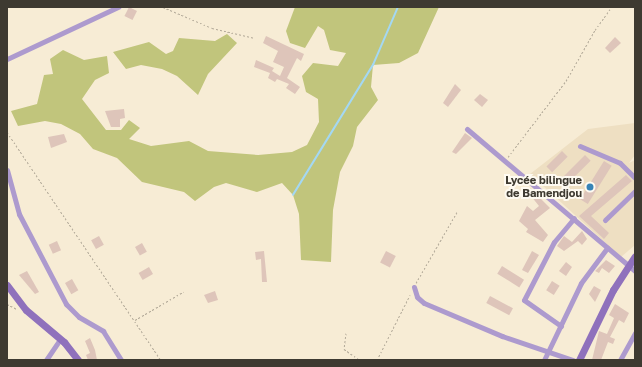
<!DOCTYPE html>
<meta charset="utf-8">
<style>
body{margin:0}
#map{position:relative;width:642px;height:367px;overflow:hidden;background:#f7ecd5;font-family:"Golos Text",sans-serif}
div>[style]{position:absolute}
.built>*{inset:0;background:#eedfc2}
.green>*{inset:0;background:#c1c57c}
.stream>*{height:1.5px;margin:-0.75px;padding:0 0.75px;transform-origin:0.75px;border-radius:0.75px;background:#a4d8f3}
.building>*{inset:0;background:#dec5ba;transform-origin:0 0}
.path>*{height:1px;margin-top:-0.5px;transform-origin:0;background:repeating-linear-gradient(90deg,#b3aa99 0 2px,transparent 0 4px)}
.minor>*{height:5px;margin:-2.5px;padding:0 2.5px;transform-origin:2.5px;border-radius:2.5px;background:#ad9ace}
.secondary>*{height:7px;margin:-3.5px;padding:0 3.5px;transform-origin:3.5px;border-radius:3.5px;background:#8f71bc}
.dots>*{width:11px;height:11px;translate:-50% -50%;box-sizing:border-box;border:2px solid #fefaf1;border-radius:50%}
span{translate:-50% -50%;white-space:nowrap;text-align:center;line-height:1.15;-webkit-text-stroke:4px #fefaf1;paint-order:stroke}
.poi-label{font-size:11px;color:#3e3a31;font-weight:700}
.right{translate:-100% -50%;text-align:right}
.frame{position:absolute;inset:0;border:8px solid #3e3a31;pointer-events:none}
</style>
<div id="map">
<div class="built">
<i style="clip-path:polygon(635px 123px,635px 155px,629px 163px,635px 160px,635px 245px,621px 257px,530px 174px,588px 129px)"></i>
</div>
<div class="green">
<i style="clip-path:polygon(295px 7px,439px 7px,418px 53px,399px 63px,373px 65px,371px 87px,378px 100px,357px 127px,353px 146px,340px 172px,333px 210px,331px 262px,301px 260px,299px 214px,293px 195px,282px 183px,257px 192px,226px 183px,214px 187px,195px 201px,184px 192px,142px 182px,117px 158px,93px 149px,80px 134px,61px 124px,45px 121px,18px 126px,11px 111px,37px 104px,44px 75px,53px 74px,50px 59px,63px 50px,84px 60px,107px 56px,109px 73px,95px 80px,82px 99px,106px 130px,121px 130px,129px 120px,140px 128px,129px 139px,151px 146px,189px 141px,208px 151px,258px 155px,292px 152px,307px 145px,319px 122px,318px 99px,306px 92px,302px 76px,313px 63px,338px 66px,346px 53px,330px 50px,324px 30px,318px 26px,305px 48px,290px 43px,286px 31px)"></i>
<i style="clip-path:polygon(227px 34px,237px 43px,208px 74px,198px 95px,177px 76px,162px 69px,141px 65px,126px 69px,113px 52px,149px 42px,166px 54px,173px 51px,179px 38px,215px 41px)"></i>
</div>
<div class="stream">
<i style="left:293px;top:195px;width:153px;rotate:-58.4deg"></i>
<i style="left:373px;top:65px;width:63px;rotate:-66.7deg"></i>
</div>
<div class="building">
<i style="left:129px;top:7px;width:9px;height:10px;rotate:27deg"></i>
<i style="clip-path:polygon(266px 36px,304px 54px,301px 61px,297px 58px,287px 78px,300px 87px,295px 94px,286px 88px,289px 84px,277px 79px,275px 82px,268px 78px,270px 73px,254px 67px,256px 60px,274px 68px,272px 71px,280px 76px,284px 67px,273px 62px,278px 51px,263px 43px)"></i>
<i style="clip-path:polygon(615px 37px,621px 43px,610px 53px,605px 48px)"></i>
<i style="clip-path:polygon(455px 84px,461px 90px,448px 107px,443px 103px)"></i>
<i style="clip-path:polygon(480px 94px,488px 100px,482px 107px,474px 100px)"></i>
<i style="clip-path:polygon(124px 109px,125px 118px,120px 119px,120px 127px,111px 127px,105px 111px)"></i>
<i style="clip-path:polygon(465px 133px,472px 138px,456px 154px,452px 152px)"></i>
<i style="clip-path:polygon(64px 134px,67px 142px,51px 148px,48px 137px)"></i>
<i style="left:562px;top:151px;width:8px;height:22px;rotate:45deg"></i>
<i style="left:585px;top:155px;width:8px;height:36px;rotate:45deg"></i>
<i style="left:604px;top:161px;width:9px;height:45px;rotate:32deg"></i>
<i style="clip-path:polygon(626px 175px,632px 181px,591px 216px,609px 233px,604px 239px,579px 216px)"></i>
<i style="clip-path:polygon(530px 188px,550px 208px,535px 220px,548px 235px,543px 242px,526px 232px,528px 229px,519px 221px,527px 206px,533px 211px,539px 206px,527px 191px)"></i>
<i style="clip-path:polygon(582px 231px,587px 239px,582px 245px,578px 241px,564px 251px,557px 246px,564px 236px,572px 242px)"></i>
<i style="left:99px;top:236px;width:10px;height:9px;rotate:61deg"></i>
<i style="left:57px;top:241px;width:10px;height:9px;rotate:66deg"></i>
<i style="left:142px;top:243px;width:10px;height:8px;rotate:61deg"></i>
<i style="clip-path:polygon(264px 251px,267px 282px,262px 282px,261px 259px,256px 260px,255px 252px)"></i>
<i style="left:386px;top:251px;width:11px;height:13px;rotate:27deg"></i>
<i style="clip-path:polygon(532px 251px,539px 255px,528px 273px,522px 270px)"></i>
<i style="clip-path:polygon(606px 260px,615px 266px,609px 273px,602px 268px,599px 273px,595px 271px)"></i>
<i style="clip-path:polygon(566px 262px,572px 267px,566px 276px,559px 271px)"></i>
<i style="left:502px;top:266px;width:26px;height:9px;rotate:32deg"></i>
<i style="left:149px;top:267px;width:8px;height:12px;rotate:60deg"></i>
<i style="clip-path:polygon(27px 271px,39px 292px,35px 294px,19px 275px)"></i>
<i style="left:72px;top:279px;width:13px;height:8px;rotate:61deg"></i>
<i style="left:552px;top:281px;width:9px;height:11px;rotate:32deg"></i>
<i style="clip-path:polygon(594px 286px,601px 290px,595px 302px,589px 294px)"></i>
<i style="clip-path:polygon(215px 291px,218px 300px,208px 303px,204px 295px)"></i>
<i style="left:490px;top:296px;width:26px;height:8px;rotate:28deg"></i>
<i style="clip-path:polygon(615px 304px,629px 313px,624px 323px,619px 320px,610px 337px,615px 339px,613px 344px,608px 342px,601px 360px,592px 360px,599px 331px,607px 334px,614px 318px,609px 315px)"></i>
<i style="clip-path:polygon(90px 338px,95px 350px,97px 360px,88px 360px,86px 355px,90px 353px,85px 341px)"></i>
</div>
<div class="path">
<i style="left:163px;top:7px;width:53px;rotate:23.2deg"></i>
<i style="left:212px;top:28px;width:44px;rotate:13.1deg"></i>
<i style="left:7px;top:132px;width:275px;rotate:56deg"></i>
<i style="left:508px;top:157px;width:96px;rotate:-52.7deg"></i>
<i style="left:566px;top:81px;width:59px;rotate:-60.4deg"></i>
<i style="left:595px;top:30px;width:29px;rotate:-54deg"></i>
<i style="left:416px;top:283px;width:82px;rotate:-60deg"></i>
<i style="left:7px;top:304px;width:11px;rotate:27deg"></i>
<i style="left:135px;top:320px;width:56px;rotate:-30.3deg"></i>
<i style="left:346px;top:333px;width:16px;rotate:97deg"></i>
<i style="left:344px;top:349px;width:19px;rotate:35deg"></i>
<i style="left:377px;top:360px;width:73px;rotate:-63.1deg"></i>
</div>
<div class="minor">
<i style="left:7px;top:59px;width:123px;rotate:-25.1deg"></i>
<i style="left:467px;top:129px;width:220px;rotate:40.2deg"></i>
<i style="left:580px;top:146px;width:43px;rotate:23deg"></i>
<i style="left:620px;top:163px;width:21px;rotate:45deg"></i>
<i style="left:7px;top:170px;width:46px;rotate:74.7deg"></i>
<i style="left:19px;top:214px;width:102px;rotate:62.4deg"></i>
<i style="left:66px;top:304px;width:18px;rotate:45deg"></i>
<i style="left:79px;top:317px;width:28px;rotate:30deg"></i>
<i style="left:103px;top:331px;width:34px;rotate:58deg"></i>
<i style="left:605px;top:220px;width:42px;rotate:-44deg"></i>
<i style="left:414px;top:287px;width:10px;rotate:73deg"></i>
<i style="left:417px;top:297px;width:9px;rotate:41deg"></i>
<i style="left:424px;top:303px;width:85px;rotate:22.9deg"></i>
<i style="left:502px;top:336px;width:75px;rotate:18.7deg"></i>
<i style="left:561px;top:326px;width:45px;rotate:-144.9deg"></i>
<i style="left:524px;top:300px;width:65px;rotate:-62.7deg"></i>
<i style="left:554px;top:242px;width:31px;rotate:-50deg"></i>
<i style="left:46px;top:360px;width:25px;rotate:-56deg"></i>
<i style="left:544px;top:360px;width:85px;rotate:-64.3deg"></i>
<i style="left:581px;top:283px;width:44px;rotate:-53.4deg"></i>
<i style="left:620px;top:360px;width:31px;rotate:-61deg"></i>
</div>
<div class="secondary">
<i style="left:7px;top:285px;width:31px;rotate:53deg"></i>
<i style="left:26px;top:310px;width:50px;rotate:40.1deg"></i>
<i style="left:64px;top:342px;width:23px;rotate:52deg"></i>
<i style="left:579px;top:360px;width:78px;rotate:-64.1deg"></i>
<i style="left:613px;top:290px;width:40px;rotate:-57.1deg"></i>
</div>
<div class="dots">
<i style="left:590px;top:187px;background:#3884b7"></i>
</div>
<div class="poi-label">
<span class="right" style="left:582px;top:187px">Lycée bilingue<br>de Bamendjou</span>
</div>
<div class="frame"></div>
</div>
